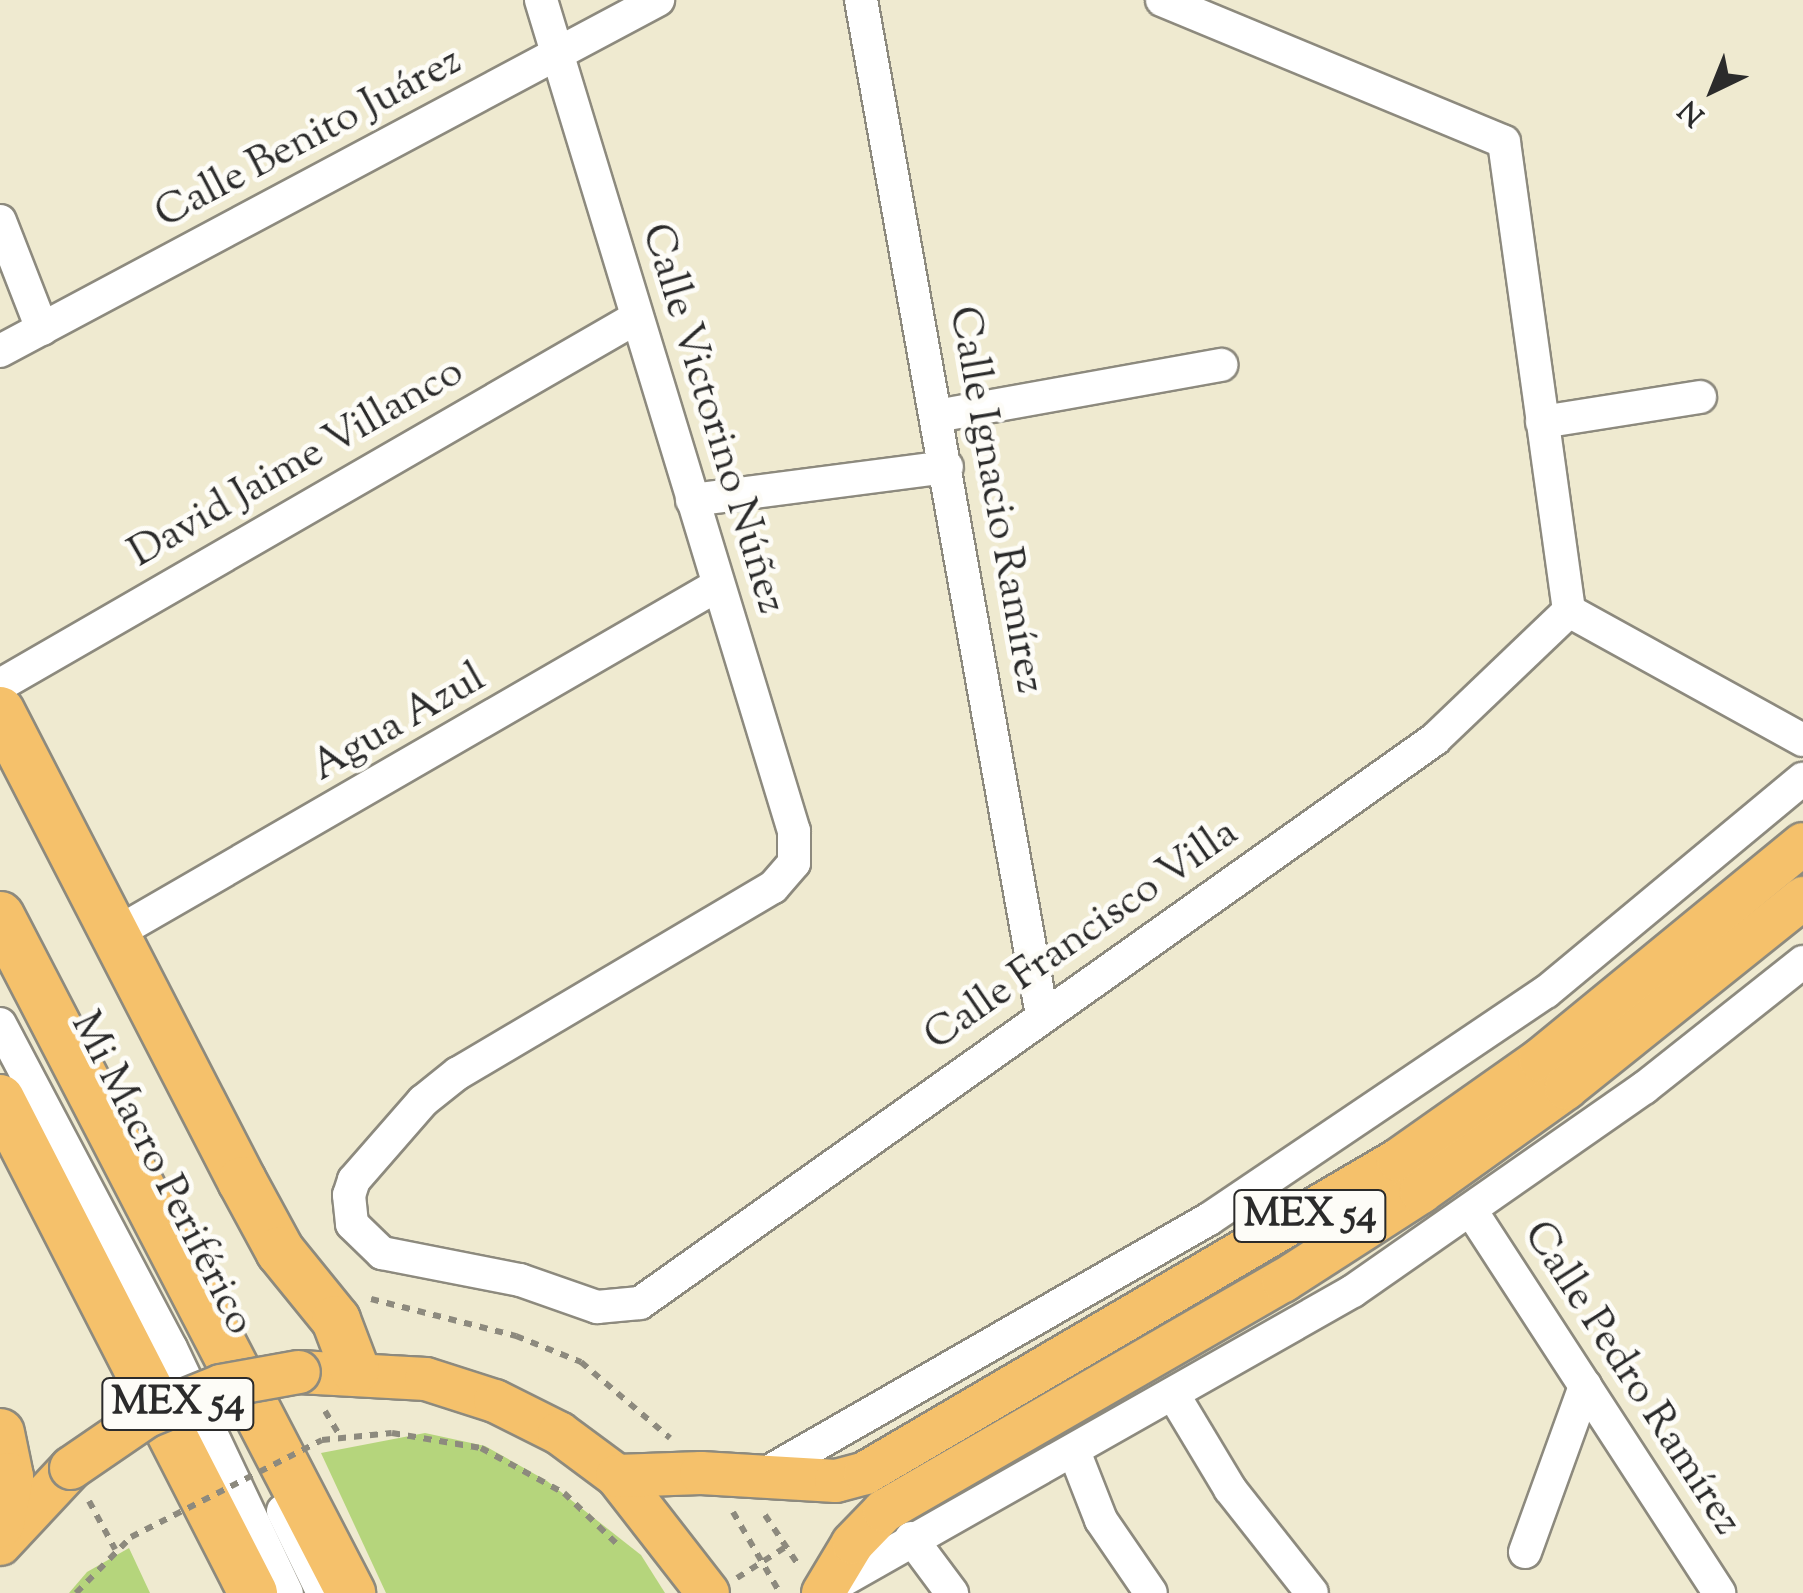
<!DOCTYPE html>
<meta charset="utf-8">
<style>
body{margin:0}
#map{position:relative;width:1803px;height:1593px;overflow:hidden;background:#efead0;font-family:"Sorts Mill Goudy",serif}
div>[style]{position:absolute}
.green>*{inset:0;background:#b5d57c}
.path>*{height:6px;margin-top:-3px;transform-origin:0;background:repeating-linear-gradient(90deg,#8d8a7e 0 8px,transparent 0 16px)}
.roads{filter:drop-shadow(2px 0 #8d8a7e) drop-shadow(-2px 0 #8d8a7e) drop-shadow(0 2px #8d8a7e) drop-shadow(0 -2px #8d8a7e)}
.minor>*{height:32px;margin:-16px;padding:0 16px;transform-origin:16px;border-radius:16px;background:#fff}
.major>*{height:42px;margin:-21px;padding:0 21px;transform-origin:21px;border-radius:21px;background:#f5c16b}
.highway>*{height:48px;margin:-24px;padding:0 24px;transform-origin:24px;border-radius:24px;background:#f5c16b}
.path-bridge>*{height:6px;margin-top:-3px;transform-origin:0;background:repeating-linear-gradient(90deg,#8d8a7e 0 8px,transparent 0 16px)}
.bridges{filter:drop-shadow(2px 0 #8d8a7e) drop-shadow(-2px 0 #8d8a7e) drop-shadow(0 2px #8d8a7e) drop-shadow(0 -2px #8d8a7e)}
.major-bridge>*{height:42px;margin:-21px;padding:0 21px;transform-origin:21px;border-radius:21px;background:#f5c16b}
span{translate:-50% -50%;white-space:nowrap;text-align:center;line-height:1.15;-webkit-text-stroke:10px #fdfcf7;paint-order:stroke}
.shield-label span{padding:2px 8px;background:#fdfcf7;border:2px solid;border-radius:8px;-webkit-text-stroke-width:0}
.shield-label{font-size:40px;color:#2b2b2b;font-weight:700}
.street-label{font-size:42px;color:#2b2b2b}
.north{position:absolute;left:1663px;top:40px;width:100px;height:100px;-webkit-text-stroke:8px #fdfcf7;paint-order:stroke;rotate:223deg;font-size:28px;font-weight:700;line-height:40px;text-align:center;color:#2b2b2b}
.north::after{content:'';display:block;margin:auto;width:35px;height:45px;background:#2b2b2b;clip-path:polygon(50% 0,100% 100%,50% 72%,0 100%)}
</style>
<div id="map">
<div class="green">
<i style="clip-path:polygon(425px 1433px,485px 1446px,547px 1481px,641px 1555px,665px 1593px,386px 1593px,321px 1453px)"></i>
<i style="clip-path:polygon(129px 1548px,150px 1593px,69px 1593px,87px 1572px)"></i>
</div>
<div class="path">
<i style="left:371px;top:1299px;width:150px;rotate:14.3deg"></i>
<i style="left:516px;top:1336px;width:70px;rotate:21.8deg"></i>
<i style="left:581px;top:1362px;width:117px;rotate:40.5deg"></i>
<i style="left:325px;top:1411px;width:29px;rotate:59deg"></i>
<i style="left:322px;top:1440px;width:70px;rotate:-5.7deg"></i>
<i style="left:392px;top:1433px;width:90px;rotate:9.6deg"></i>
<i style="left:481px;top:1448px;width:94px;rotate:28.5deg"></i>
<i style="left:564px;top:1493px;width:74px;rotate:43.9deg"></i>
<i style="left:89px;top:1501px;width:55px;rotate:61.6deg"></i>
<i style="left:733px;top:1512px;width:94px;rotate:59.9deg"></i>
<i style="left:765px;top:1515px;width:58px;rotate:56.3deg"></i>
<i style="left:737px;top:1578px;width:59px;rotate:-32.6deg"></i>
<i style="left:76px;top:1593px;width:78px;rotate:-45.5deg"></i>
</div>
<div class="roads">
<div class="minor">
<i style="left:541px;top:0;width:869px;rotate:73.07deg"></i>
<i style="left:794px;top:831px;width:32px;rotate:90deg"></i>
<i style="left:794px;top:863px;width:32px;rotate:131deg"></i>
<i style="left:773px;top:887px;width:366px;rotate:149.4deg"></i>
<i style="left:458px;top:1073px;width:45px;rotate:141.3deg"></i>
<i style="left:423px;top:1101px;width:105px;rotate:131.1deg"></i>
<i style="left:354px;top:1180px;width:16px;rotate:108deg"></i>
<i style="left:349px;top:1195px;width:29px;rotate:84deg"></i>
<i style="left:352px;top:1224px;width:42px;rotate:44deg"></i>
<i style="left:382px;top:1253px;width:141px;rotate:11.1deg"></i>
<i style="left:520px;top:1280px;width:82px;rotate:19.3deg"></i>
<i style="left:597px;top:1307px;width:43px;rotate:-5.3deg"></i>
<i style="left:640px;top:1303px;width:975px;rotate:-35.35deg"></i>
<i style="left:1435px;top:739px;width:185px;rotate:-43.7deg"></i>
<i style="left:861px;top:0;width:1031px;rotate:79.89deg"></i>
<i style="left:1162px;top:0;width:370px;rotate:22.5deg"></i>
<i style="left:1504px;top:142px;width:473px;rotate:82.1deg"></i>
<i style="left:0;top:221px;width:116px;rotate:68.7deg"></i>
<i style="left:0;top:351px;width:746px;rotate:-28.08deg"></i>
<i style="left:937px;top:416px;width:289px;rotate:-10.2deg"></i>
<i style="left:1542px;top:422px;width:160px;rotate:-9deg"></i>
<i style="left:692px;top:500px;width:257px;rotate:-7.4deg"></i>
<i style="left:1569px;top:611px;width:267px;rotate:28.9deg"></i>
<i style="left:0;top:685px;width:734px;rotate:-29.99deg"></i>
<i style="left:118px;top:932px;width:693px;rotate:-30.04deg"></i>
<i style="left:0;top:1024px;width:366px;rotate:62.2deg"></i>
<i style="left:171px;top:1348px;width:271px;rotate:64.7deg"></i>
<i style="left:1472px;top:1212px;width:454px;rotate:57deg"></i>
<i style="left:1173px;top:1394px;width:111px;rotate:59deg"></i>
<i style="left:1230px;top:1489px;width:132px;rotate:51.7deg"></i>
<i style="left:1074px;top:1451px;width:74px;rotate:68.6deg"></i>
<i style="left:1101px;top:1520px;width:88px;rotate:55.6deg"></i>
<i style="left:763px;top:1475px;width:514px;rotate:-29.86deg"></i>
<i style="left:1209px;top:1219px;width:406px;rotate:-34deg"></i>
<i style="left:1546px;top:992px;width:334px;rotate:-39.7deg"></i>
<i style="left:283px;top:1511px;width:91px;rotate:64deg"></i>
<i style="left:911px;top:1538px;width:69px;rotate:53.3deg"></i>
<i style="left:1525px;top:1552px;width:177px;rotate:-70.1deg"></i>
<i style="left:829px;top:1588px;width:602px;rotate:-29.54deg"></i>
<i style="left:1353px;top:1291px;width:355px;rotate:-34.9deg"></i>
<i style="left:1644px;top:1088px;width:203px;rotate:-38.4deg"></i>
</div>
<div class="major">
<i style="left:299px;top:1372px;width:127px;rotate:3.2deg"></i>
<i style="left:426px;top:1379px;width:72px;rotate:17.7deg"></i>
<i style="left:495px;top:1401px;width:72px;rotate:26.6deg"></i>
<i style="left:559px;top:1433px;width:72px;rotate:36.6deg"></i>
<i style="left:617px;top:1476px;width:148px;rotate:52.1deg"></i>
<i style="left:617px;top:1476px;width:84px;rotate:-2deg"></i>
<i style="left:701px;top:1473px;width:135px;rotate:3.4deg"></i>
<i style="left:836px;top:1481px;width:30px;rotate:-15deg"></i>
<i style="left:865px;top:1473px;width:618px;rotate:-30.42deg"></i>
<i style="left:1398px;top:1160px;width:174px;rotate:-35.2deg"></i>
<i style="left:1540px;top:1060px;width:340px;rotate:-39.4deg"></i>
<i style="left:0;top:1544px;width:104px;rotate:-46.9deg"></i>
<i style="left:823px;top:1593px;width:58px;rotate:-59deg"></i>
<i style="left:853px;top:1543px;width:45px;rotate:-45.9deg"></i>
<i style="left:884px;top:1511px;width:461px;rotate:-30deg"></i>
<i style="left:1283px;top:1281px;width:164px;rotate:-32.8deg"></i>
<i style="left:1421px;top:1192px;width:178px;rotate:-35.6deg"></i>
<i style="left:1566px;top:1088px;width:304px;rotate:-38.7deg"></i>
</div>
<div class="highway">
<i style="left:0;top:711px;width:529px;rotate:62.76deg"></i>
<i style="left:242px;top:1181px;width:80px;rotate:61.5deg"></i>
<i style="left:280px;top:1251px;width:89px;rotate:50.9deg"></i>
<i style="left:336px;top:1320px;width:53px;rotate:69.2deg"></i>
<i style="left:0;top:916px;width:763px;rotate:62.59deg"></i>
<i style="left:0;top:1099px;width:555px;rotate:62.88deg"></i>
<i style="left:0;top:1433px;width:45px;rotate:78.4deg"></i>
<i style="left:9px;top:1477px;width:47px;rotate:101.1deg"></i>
</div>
</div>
<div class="path-bridge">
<i style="left:131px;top:1537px;width:214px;rotate:-26.9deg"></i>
</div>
<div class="bridges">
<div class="major-bridge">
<i style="left:71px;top:1468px;width:92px;rotate:-34.4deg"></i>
<i style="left:147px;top:1416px;width:80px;rotate:-22.1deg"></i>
<i style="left:221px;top:1386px;width:79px;rotate:-10.2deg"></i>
</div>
</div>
<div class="shield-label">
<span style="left:1310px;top:1216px">MEX 54</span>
<span style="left:178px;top:1404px">MEX 54</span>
</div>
<div class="street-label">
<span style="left:309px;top:139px;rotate:-28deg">Calle Benito Juárez</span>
<span style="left:712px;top:419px;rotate:73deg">Calle Victorino Núñez</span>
<span style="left:297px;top:464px;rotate:-30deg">David Jaime Villanco</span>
<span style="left:995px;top:500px;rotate:80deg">Calle Ignacio Ramírez</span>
<span style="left:399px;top:724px;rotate:-30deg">Agua Azul</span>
<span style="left:1082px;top:936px;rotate:-35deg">Calle Francisco Villa</span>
<span style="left:161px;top:1174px;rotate:63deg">Mi Macro Periférico</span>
<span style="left:1631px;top:1379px;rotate:57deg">Calle Pedro Ramírez</span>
</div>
<div class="north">N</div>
</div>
